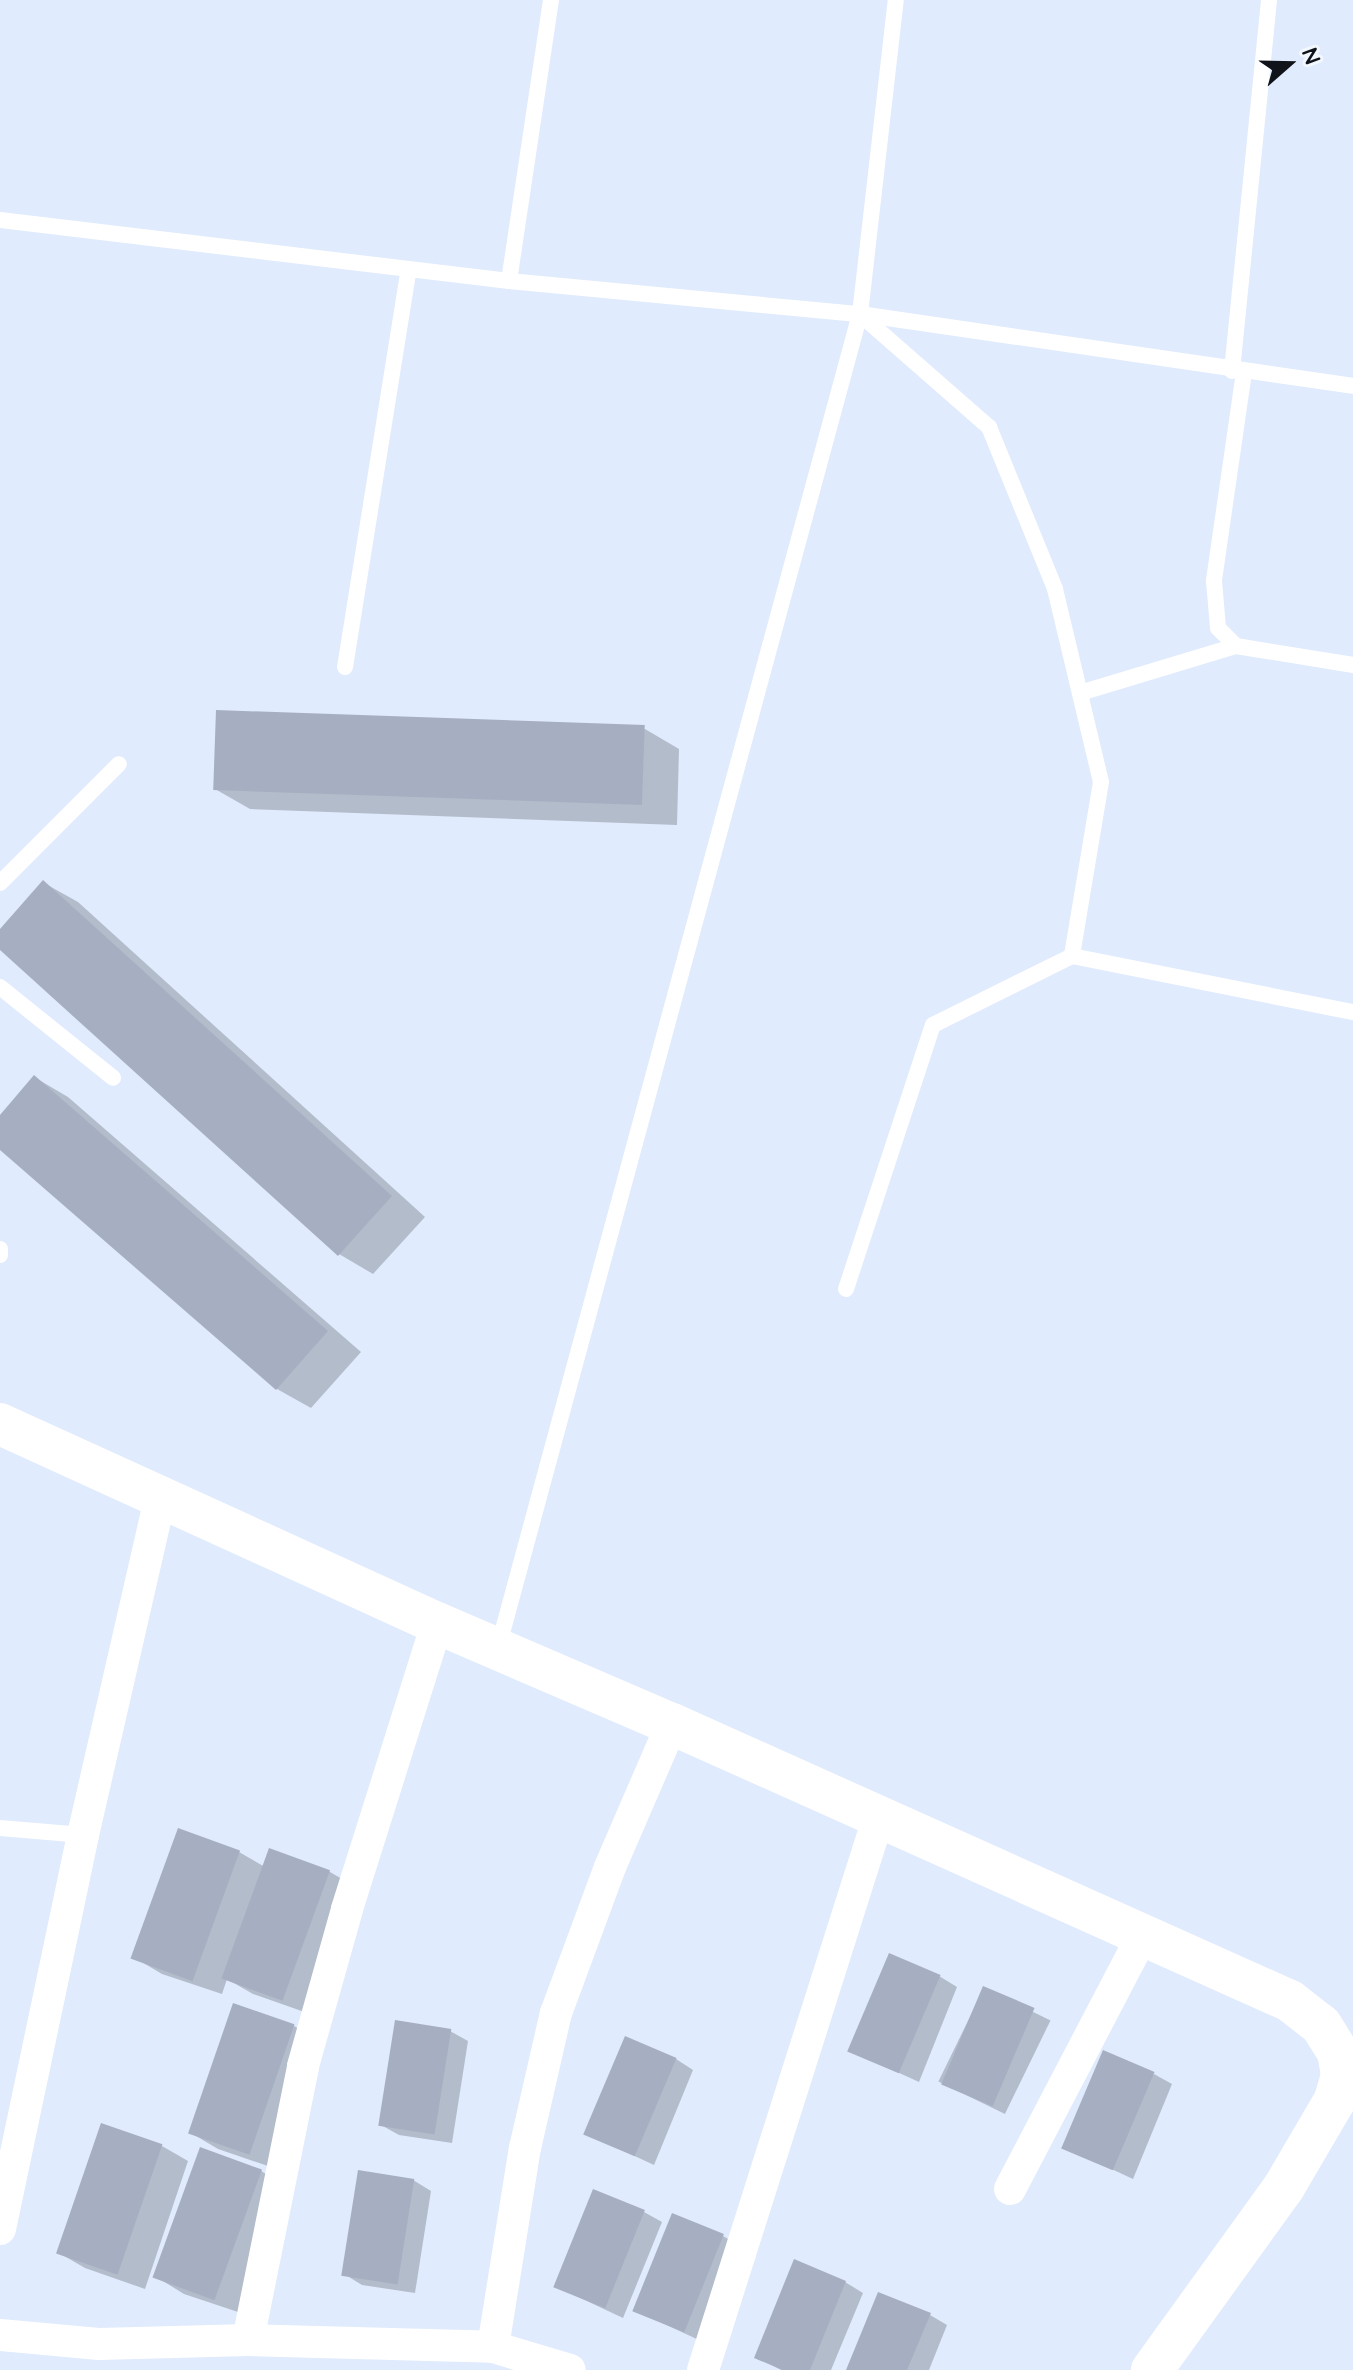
<!DOCTYPE html>
<style>
body{margin:0}
#map{position:relative;width:1353px;height:2370px;overflow:hidden;background:#e0ebfd;font-family:Quicksand,sans-serif}
div>[style]{position:absolute}
.shadow>*{inset:0;background:#0003;transform-origin:0 0}
.building>*{inset:0;background:#a6afc1;transform-origin:0 0}
.service>*{height:16px;margin:-8px;padding:0 8px;transform-origin:8px;border-radius:8px;background:#fff}
.minor>*{height:32px;margin:-16px;padding:0 16px;transform-origin:16px;border-radius:16px;background:#fff}
.tertiary>*{height:42px;margin:-21px;padding:0 21px;transform-origin:21px;border-radius:21px;background:#fff}
span{translate:-50% -50%;white-space:nowrap;text-align:center;line-height:1.15;-webkit-text-stroke:6px #f3f8ff;paint-order:stroke}
.north{position:absolute;left:1249px;top:24px;width:80px;height:80px;-webkit-text-stroke:6px #f3f8ff;paint-order:stroke;rotate:70deg;font-size:22px;font-weight:700;line-height:32px;text-align:center;color:#101319}
.north::after{content:'';display:block;margin:auto;width:28px;height:36px;background:#101319;clip-path:polygon(50% 0,100% 100%,50% 72%,0 100%)}
</style>
<div id="map">
<div class="shadow">
<i style="clip-path:polygon(645px 729px,679px 749px,677px 825px,250px 809px,215px 789px)"></i>
<i style="clip-path:polygon(44px 883px,78px 902px,425px 1217px,373px 1274px,339px 1254px,0 947px,0 932px)"></i>
<i style="clip-path:polygon(34px 1077px,68px 1097px,361px 1352px,311px 1408px,277px 1389px,0 1148px,0 1118px)"></i>
<i style="clip-path:polygon(270px 1851px,330px 1872px,356px 1887px,313px 2015px,253px 1994px,227px 1979px,222px 1994px,162px 1974px,135px 1958px,239px 1852px,265px 1867px)"></i>
<i style="clip-path:polygon(939px 1976px,957px 1987px,919px 2082px,851px 2051px)"></i>
<i style="left:984px;top:1988px;width:74px;height:104px;rotate:26deg"></i>
<i style="clip-path:polygon(234px 2005px,294px 2026px,321px 2041px,277px 2169px,218px 2149px,191px 2133px)"></i>
<i style="clip-path:polygon(450px 2031px,468px 2041px,452px 2143px,399px 2135px,381px 2125px)"></i>
<i style="clip-path:polygon(676px 2059px,693px 2070px,654px 2165px,587px 2134px)"></i>
<i style="clip-path:polygon(1154px 2074px,1172px 2084px,1133px 2179px,1066px 2148px)"></i>
<i style="clip-path:polygon(162px 2146px,188px 2161px,145px 2289px,85px 2268px,59px 2253px)"></i>
<i style="clip-path:polygon(261px 2171px,287px 2186px,244px 2314px,184px 2294px,158px 2278px)"></i>
<i style="clip-path:polygon(413px 2180px,431px 2191px,415px 2293px,362px 2285px,344px 2274px)"></i>
<i style="clip-path:polygon(644px 2212px,662px 2222px,623px 2318px,555px 2286px)"></i>
<i style="clip-path:polygon(723px 2236px,740px 2246px,701px 2341px,634px 2310px)"></i>
<i style="clip-path:polygon(845px 2282px,863px 2293px,831px 2370px,781px 2370px,756px 2357px)"></i>
<i style="clip-path:polygon(930px 2315px,947px 2325px,929px 2370px,848px 2370px)"></i>
</div>
<div class="building">
<i style="left:216px;top:710px;width:429px;height:80px;rotate:2deg"></i>
<i style="clip-path:polygon(43px 880px,392px 1196px,338px 1256px,0 950px,0 929px)"></i>
<i style="clip-path:polygon(34px 1075px,328px 1331px,276px 1390px,0 1150px,0 1115px)"></i>
<i style="left:178px;top:1828px;width:66px;height:139px;rotate:20deg"></i>
<i style="left:269px;top:1848px;width:65px;height:139px;rotate:20deg"></i>
<i style="left:889px;top:1953px;width:56px;height:107px;rotate:23deg"></i>
<i style="left:983px;top:1986px;width:56px;height:107px;rotate:23deg"></i>
<i style="left:233px;top:2003px;width:65px;height:138px;rotate:19deg"></i>
<i style="left:395px;top:2020px;width:57px;height:107px;rotate:9deg"></i>
<i style="left:625px;top:2036px;width:56px;height:107px;rotate:23deg"></i>
<i style="left:1103px;top:2050px;width:56px;height:107px;rotate:23deg"></i>
<i style="left:101px;top:2123px;width:65px;height:138px;rotate:19deg"></i>
<i style="left:200px;top:2147px;width:66px;height:139px;rotate:20deg"></i>
<i style="left:358px;top:2170px;width:57px;height:107px;rotate:9deg"></i>
<i style="left:593px;top:2189px;width:56px;height:106px;rotate:22deg"></i>
<i style="left:672px;top:2213px;width:56px;height:106px;rotate:22deg"></i>
<i style="clip-path:polygon(794px 2259px,846px 2281px,810px 2370px,783px 2370px,754px 2358px)"></i>
<i style="clip-path:polygon(878px 2292px,931px 2313px,907px 2370px,846px 2370px)"></i>
</div>
<div class="service">
<i style="left:0;top:220px;width:513px;rotate:6.83deg"></i>
<i style="left:509px;top:281px;width:353px;rotate:5.4deg"></i>
<i style="left:860px;top:314px;width:498px;rotate:8.3deg"></i>
<i style="left:509px;top:281px;width:284px;rotate:-81.5deg"></i>
<i style="left:862px;top:316px;width:169px;rotate:41.2deg"></i>
<i style="left:989px;top:427px;width:175px;rotate:67.8deg"></i>
<i style="left:1055px;top:589px;width:198px;rotate:76.6deg"></i>
<i style="left:1101px;top:782px;width:176px;rotate:99.5deg"></i>
<i style="left:1072px;top:956px;width:287px;rotate:11.3deg"></i>
<i style="left:1232px;top:371px;width:373px;rotate:-84.3deg"></i>
<i style="left:1244px;top:372px;width:211px;rotate:98.2deg"></i>
<i style="left:1214px;top:581px;width:47px;rotate:85.1deg"></i>
<i style="left:1218px;top:628px;width:25px;rotate:45deg"></i>
<i style="left:1236px;top:646px;width:119px;rotate:9.2deg"></i>
<i style="left:345px;top:667px;width:403px;rotate:-80.9deg"></i>
<i style="left:1080px;top:693px;width:163px;rotate:-16.8deg"></i>
<i style="left:0;top:883px;width:168px;rotate:-45deg"></i>
<i style="left:0;top:987px;width:145px;rotate:38.8deg"></i>
<i style="left:0;top:1249px;width:6px;rotate:90deg"></i>
<i style="left:846px;top:1289px;width:278px;rotate:-71.8deg"></i>
<i style="left:933px;top:1025px;width:155px;rotate:-26.4deg"></i>
<i style="left:498px;top:1648px;width:1382px;rotate:-74.82deg"></i>
<i style="left:860px;top:314px;width:316px;rotate:-83.5deg"></i>
<i style="left:0;top:1828px;width:83px;rotate:4.8deg"></i>
</div>
<div class="minor">
<i style="left:1010px;top:2189px;width:287px;rotate:-62.4deg"></i>
<i style="left:0;top:2229px;width:403px;rotate:-78.1deg"></i>
<i style="left:83px;top:1835px;width:345px;rotate:-77.1deg"></i>
<i style="left:0;top:2335px;width:99px;rotate:5.2deg"></i>
<i style="left:99px;top:2344px;width:149px;rotate:-1.5deg"></i>
<i style="left:248px;top:2340px;width:245px;rotate:1.6deg"></i>
<i style="left:493px;top:2347px;width:80px;rotate:16.6deg"></i>
<i style="left:248px;top:2340px;width:279px;rotate:-78.6deg"></i>
<i style="left:303px;top:2066px;width:163px;rotate:-74.3deg"></i>
<i style="left:347px;top:1909px;width:300px;rotate:-72.5deg"></i>
<i style="left:493px;top:2347px;width:202px;rotate:-80.9deg"></i>
<i style="left:525px;top:2148px;width:139px;rotate:-77.1deg"></i>
<i style="left:556px;top:2013px;width:156px;rotate:-69.7deg"></i>
<i style="left:610px;top:1867px;width:156px;rotate:-66.6deg"></i>
<i style="left:703px;top:2370px;width:581px;rotate:-72.38deg"></i>
</div>
<div class="tertiary">
<i style="left:0;top:1424px;width:480px;rotate:24.5deg"></i>
<i style="left:437px;top:1623px;width:256px;rotate:23.3deg"></i>
<i style="left:672px;top:1724px;width:677px;rotate:24.14deg"></i>
<i style="left:1290px;top:2001px;width:39px;rotate:38deg"></i>
<i style="left:1321px;top:2025px;width:32px;rotate:58deg"></i>
<i style="left:1338px;top:2052px;width:23px;rotate:80deg"></i>
<i style="left:1342px;top:2075px;width:26px;rotate:106deg"></i>
<i style="left:1335px;top:2100px;width:101px;rotate:120.4deg"></i>
<i style="left:1284px;top:2187px;width:226px;rotate:125.8deg"></i>
</div>
<div class="north">N</div>
</div>
